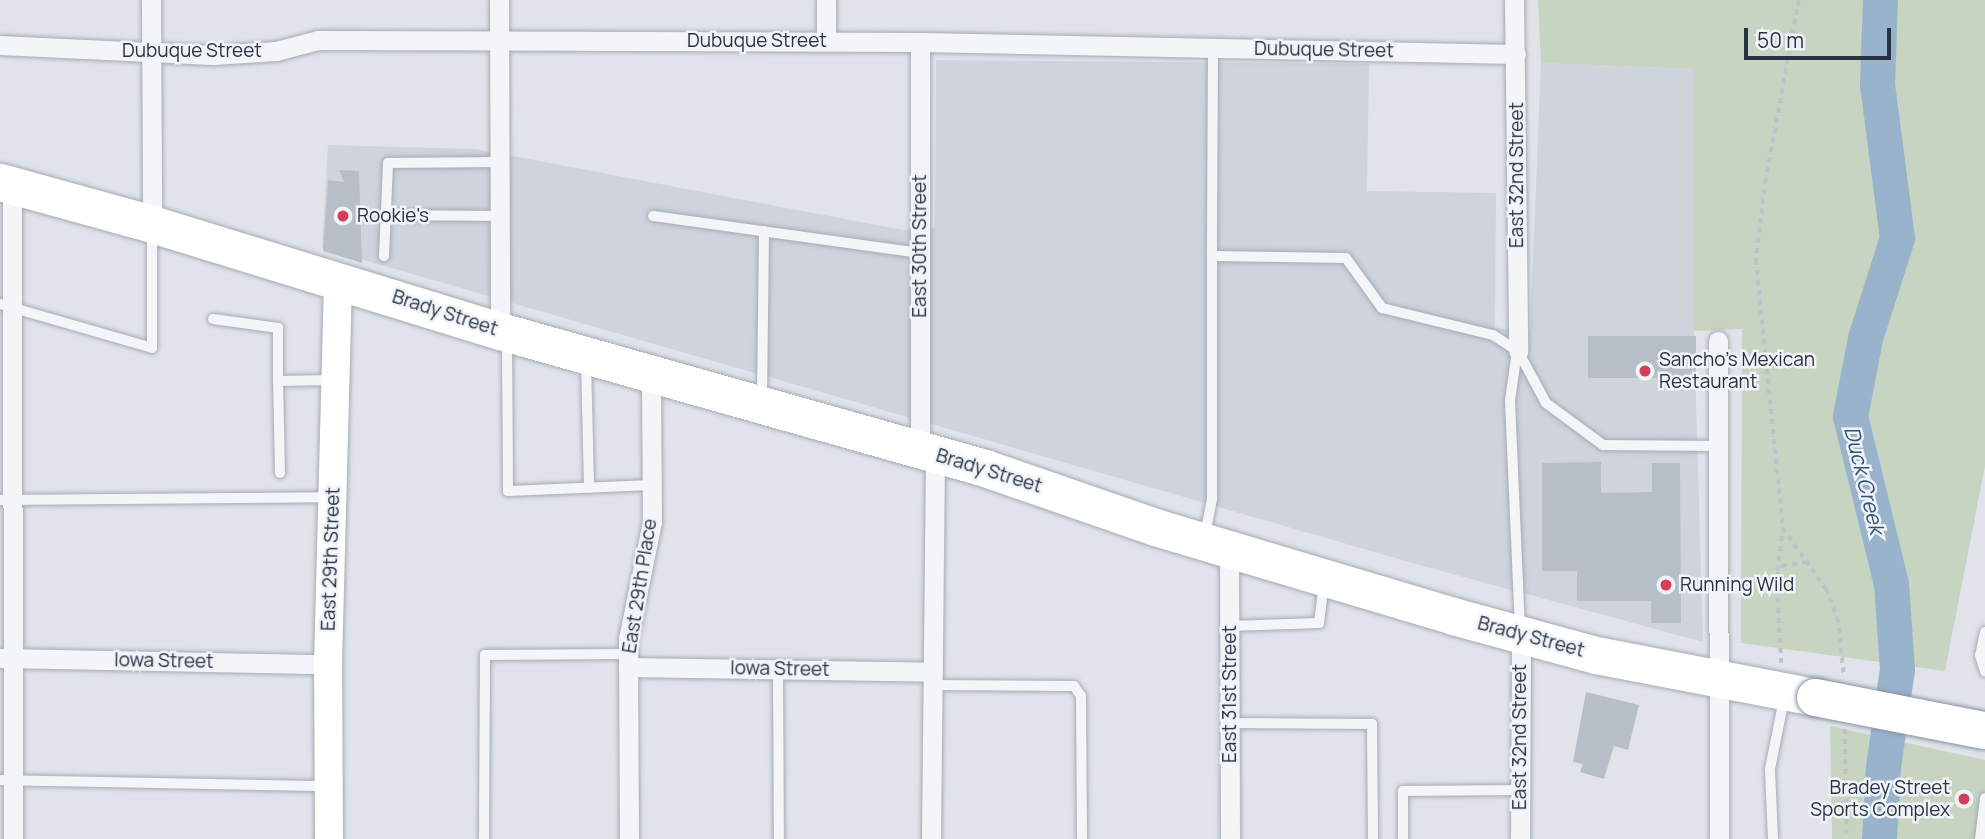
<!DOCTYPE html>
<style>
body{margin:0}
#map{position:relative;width:1985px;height:839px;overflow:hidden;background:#e0e4ea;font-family:Manrope,sans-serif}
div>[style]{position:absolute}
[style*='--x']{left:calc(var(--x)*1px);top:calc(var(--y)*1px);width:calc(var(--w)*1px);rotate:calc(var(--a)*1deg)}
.built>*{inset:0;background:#ced3dc}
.green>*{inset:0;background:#c6d4c1}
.river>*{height:35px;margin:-17.5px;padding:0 17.5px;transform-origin:17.5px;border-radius:17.5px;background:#9ab3cc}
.building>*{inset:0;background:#b7bec7}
.path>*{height:3.5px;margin-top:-1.75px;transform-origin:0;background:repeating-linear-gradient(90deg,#bec2c9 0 5px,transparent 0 10px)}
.roads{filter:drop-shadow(0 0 2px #a5abb4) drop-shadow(0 0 2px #a5abb4)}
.lane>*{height:10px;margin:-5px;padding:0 5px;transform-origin:5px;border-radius:5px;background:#f3f5f8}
.street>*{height:19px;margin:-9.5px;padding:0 9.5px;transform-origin:9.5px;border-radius:9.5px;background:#f3f5f8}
.secondary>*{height:28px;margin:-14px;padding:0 14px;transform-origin:14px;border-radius:14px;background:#fff}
.highway>*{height:37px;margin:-18.5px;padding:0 18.5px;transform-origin:18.5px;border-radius:18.5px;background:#fff}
.bridges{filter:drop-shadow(0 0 2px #8792a1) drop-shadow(0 0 2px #8792a1)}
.highway-bridge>*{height:37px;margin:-18.5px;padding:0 18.5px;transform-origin:18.5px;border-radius:18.5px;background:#fff}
.dots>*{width:19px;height:19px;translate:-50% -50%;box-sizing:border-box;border:4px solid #f0f3f7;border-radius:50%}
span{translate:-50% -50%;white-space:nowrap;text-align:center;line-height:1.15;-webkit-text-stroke:5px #f0f3f7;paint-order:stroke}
.street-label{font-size:19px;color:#283242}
.poi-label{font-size:19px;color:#283242}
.left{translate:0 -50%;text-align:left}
.right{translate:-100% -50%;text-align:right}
.water-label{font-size:21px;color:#305278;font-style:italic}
.scale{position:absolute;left:1744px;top:28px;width:147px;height:32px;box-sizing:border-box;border:4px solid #283242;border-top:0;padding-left:9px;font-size:21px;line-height:24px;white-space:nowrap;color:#283242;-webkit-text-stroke:5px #f0f3f7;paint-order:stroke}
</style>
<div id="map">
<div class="built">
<i style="clip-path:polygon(936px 60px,1369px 64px,1367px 191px,1496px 193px,1495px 328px,1530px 331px,1541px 63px,1694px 69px,1694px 331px,1703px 642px,1416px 564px,322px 248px,328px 145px,476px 149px,903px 230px,935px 228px)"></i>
</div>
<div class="green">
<i style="clip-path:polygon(1538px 0,1985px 0,1985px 466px,1945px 671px,1741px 643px,1742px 329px,1694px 331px,1694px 69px,1541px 63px)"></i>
<i style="clip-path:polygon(1830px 726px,1985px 760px,1985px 839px,1832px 839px)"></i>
</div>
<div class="river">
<i style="--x:1879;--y:839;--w:72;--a:-86.8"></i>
<i style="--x:1883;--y:767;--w:99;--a:-81.9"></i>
<i style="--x:1897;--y:669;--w:85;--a:-94"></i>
<i style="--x:1891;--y:584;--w:173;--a:-103.7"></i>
<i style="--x:1850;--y:416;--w:79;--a:-79.1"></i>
<i style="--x:1865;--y:338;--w:105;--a:-72.3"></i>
<i style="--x:1897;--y:238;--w:154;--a:-97.4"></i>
<i style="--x:1877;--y:85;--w:85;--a:-88"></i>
</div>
<div class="building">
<i style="clip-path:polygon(339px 170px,359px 171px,362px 263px,323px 251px,328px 180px,344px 182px)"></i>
<i style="clip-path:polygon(1588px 336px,1696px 336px,1696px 378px,1588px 378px)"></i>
<i style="clip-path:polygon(1601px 462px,1601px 493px,1652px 492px,1652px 463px,1680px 463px,1681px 623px,1651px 623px,1651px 601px,1577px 601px,1577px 571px,1542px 571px,1542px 463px)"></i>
<i style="clip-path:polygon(1586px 692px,1639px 705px,1628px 750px,1614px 746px,1604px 779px,1580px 772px,1583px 764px,1573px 762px)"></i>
</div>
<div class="path">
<i style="--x:1799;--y:0;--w:182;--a:100.4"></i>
<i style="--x:1766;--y:179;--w:82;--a:97"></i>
<i style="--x:1756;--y:260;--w:269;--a:84.2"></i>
<i style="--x:1783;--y:528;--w:75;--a:54.8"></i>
<i style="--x:1826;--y:589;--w:31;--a:68"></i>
<i style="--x:1838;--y:618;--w:58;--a:84.1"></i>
<i style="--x:1777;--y:571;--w:43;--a:-82.1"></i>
<i style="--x:1781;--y:663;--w:86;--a:-93.3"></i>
<i style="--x:1776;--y:577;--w:13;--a:-61"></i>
<i style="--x:1782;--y:566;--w:25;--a:-9"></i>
<i style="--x:1845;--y:729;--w:110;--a:89"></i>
</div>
<div class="roads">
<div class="lane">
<i style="--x:1213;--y:47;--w:209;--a:90.3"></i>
<i style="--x:1212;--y:256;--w:134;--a:0.9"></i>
<i style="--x:1346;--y:258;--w:62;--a:54.2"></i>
<i style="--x:1382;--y:308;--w:114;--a:13.7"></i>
<i style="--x:1493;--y:335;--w:30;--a:33"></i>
<i style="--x:1518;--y:351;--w:59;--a:61.7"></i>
<i style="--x:1546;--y:403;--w:71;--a:36.4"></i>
<i style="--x:1603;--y:445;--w:114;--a:0.5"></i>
<i style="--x:386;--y:215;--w:113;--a:0.5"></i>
<i style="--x:653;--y:216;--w:270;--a:7.9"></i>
<i style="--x:384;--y:256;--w:93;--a:-87.5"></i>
<i style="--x:388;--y:163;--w:110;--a:-0.5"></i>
<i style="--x:0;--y:304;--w:158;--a:16.1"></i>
<i style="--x:152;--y:348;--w:117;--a:-90"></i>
<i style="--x:213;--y:319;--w:66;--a:7.9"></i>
<i style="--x:278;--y:328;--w:53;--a:90"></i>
<i style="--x:507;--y:341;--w:150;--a:89.6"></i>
<i style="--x:508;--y:491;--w:144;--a:-2.4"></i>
<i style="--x:1517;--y:351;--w:50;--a:98"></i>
<i style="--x:1510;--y:401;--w:225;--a:87.5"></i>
<i style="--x:586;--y:362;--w:126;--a:88.6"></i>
<i style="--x:762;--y:398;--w:167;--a:-89.3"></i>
<i style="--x:280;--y:473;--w:92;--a:-91.2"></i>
<i style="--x:278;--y:381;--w:54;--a:-1.1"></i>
<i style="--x:0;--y:500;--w:328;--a:-0.5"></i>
<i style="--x:1205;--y:535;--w:38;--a:-79"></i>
<i style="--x:1212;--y:498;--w:242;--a:-90"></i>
<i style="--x:1230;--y:626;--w:89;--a:-1.9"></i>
<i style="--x:1319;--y:623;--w:39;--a:-83"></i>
<i style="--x:1985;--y:632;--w:24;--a:102"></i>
<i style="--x:1980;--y:655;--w:17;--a:73"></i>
<i style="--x:778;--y:669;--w:170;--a:89.7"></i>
<i style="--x:933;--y:685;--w:141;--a:0.4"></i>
<i style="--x:1074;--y:686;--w:12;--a:55"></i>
<i style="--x:1081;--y:696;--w:143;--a:89.6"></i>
<i style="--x:1230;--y:723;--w:142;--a:0.4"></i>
<i style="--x:1372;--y:724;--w:115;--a:89.5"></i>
<i style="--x:0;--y:780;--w:325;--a:1.1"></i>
<i style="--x:484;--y:839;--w:184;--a:-89.7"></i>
<i style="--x:485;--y:655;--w:143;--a:-0.4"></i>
<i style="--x:1403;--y:839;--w:48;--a:-90"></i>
<i style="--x:1403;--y:791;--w:117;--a:-0.5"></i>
<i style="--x:1773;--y:839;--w:70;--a:-92.5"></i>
<i style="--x:1770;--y:769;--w:71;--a:-78.7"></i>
<i style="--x:1980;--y:839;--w:41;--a:-83"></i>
</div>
<div class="street">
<i style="--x:151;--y:0;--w:224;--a:89.7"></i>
<i style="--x:499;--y:0;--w:331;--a:89.8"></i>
<i style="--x:1514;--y:0;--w:351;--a:89.3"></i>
<i style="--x:826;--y:41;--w:41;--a:-90"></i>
<i style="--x:920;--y:42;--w:408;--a:90"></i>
<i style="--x:0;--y:45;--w:213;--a:2.7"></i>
<i style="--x:213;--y:55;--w:63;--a:-3.6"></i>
<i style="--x:276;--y:51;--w:43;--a:-14.7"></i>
<i style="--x:318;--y:40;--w:602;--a:0.19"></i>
<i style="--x:920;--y:42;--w:596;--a:1.15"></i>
<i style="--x:12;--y:185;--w:654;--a:89.91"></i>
<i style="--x:1718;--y:341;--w:498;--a:89.9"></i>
<i style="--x:1229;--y:548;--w:291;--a:89.8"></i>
<i style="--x:1;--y:658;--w:327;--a:1.1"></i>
<i style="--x:628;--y:667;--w:305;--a:0.9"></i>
<i style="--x:629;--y:839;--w:200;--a:-90.3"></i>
<i style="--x:628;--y:639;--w:119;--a:-78.4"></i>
<i style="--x:652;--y:522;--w:147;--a:-90.4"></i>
<i style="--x:931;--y:839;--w:385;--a:-89.4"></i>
<i style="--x:1520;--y:839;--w:204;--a:-89.7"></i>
</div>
<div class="secondary">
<i style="--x:329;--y:839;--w:175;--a:-90.3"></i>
<i style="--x:328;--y:664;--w:385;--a:-88.5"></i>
</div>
<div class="highway">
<i style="--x:0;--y:182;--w:158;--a:15.4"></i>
<i style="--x:152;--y:224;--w:364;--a:17.1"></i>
<i style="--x:500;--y:331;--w:504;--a:15.77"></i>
<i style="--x:985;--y:468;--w:180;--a:19.1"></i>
<i style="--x:1155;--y:527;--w:311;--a:16.6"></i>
<i style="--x:1453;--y:616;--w:148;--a:15.3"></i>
<i style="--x:1596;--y:655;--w:223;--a:10.9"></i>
</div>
</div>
<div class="bridges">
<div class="highway-bridge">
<i style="--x:1815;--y:697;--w:171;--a:11.1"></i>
</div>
</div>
<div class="dots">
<i style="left:343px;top:216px;background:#d53f59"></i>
<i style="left:1645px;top:371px;background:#d53f59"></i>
<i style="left:1666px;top:585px;background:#d53f59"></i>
<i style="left:1964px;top:799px;background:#d53f59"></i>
</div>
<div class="street-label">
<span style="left:757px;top:41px">Dubuque Street</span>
<span style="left:1324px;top:50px;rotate:1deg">Dubuque Street</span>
<span style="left:192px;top:51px">Dubuque Street</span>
<span style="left:1517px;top:175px;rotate:-90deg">East 32nd Street</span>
<span style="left:920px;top:246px;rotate:-90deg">East 30th Street</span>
<span style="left:445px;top:313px;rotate:18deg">Brady Street</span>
<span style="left:989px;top:471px;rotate:17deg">Brady Street</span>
<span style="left:331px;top:559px;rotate:-88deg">East 29th Street</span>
<span style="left:640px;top:586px;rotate:-81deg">East 29th Place</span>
<span style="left:1531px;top:637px;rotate:15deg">Brady Street</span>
<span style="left:164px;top:661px;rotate:1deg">Iowa Street</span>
<span style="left:780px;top:669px;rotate:1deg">Iowa Street</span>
<span style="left:1230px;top:694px;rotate:-90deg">East 31st Street</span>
<span style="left:1520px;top:737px;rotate:-90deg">East 32nd Street</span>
</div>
<div class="poi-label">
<span class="left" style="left:357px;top:216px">Rookie's</span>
<span class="left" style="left:1659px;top:371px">Sancho's Mexican<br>Restaurant</span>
<span class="left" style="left:1680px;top:585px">Running Wild</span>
<span class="right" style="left:1950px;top:799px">Bradey Street<br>Sports Complex</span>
</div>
<div class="water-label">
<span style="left:1865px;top:480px;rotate:76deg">Duck Creek</span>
</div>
<div class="scale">50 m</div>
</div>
